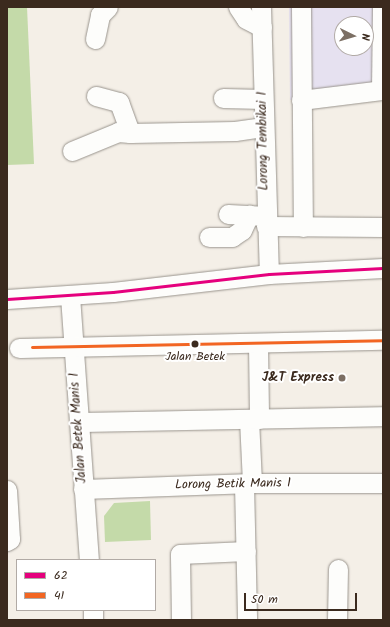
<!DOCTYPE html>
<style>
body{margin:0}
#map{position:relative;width:390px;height:627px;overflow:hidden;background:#f4efe7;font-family:Kalam,sans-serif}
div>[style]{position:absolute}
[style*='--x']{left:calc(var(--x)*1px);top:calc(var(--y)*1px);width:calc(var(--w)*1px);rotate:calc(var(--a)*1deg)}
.built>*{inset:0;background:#e6e1f0}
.green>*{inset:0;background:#c4daa9}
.roads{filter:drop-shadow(0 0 1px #99948d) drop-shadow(0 0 1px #99948d)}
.minor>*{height:19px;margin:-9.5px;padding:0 9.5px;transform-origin:9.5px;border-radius:9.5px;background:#fdfdfb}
.bus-1>*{height:3px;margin:-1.5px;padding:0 1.5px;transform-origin:1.5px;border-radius:1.5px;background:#e5007d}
.bus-2>*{height:3px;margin:-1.5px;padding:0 1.5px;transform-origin:1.5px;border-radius:1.5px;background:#f26522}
.dots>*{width:11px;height:11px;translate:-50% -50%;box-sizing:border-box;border:2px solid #fff;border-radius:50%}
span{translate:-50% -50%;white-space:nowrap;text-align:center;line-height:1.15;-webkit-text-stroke:4px #fff;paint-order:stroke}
.bus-label{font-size:12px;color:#3b2a1e}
.street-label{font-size:13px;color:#3b2a1e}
.poi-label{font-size:13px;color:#3b2a1e;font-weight:700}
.right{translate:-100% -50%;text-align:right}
.frame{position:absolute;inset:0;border:8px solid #3b2a1e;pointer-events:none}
.legend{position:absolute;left:16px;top:559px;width:140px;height:52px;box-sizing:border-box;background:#fff;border:1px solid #b1aaa5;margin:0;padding:5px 7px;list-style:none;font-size:12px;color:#3b2a1e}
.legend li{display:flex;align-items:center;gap:8px;height:20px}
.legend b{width:20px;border:1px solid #b1aaa5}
.north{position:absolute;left:334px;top:16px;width:40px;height:40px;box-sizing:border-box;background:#fff;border:1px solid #b1aaa5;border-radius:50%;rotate:95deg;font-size:11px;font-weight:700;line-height:16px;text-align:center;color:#3b2a1e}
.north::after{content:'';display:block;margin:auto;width:14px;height:18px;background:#7c6f64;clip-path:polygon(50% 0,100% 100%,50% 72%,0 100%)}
.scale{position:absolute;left:244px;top:593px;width:113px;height:18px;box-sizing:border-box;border:2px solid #3b2a1e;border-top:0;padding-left:5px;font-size:12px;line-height:14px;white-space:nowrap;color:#3b2a1e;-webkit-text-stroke:3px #fff;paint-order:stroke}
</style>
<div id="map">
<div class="built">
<i style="clip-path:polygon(evenodd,289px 7px,382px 7px,381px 90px,290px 100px,289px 7px,342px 24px,366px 24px,366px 48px,342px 48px,342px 24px)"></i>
</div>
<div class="green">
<i style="clip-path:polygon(7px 7px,27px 7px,34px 164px,7px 165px)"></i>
<i style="clip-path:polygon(150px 501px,151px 540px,105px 542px,104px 516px,114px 503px)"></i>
</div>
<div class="roads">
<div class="minor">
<i style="--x:238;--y:7;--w:14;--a:56"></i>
<i style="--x:246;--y:19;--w:18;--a:27"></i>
<i style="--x:261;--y:7;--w:267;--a:88.3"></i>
<i style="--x:301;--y:7;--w:220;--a:89.5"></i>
<i style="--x:95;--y:39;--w:25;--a:-78"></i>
<i style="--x:100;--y:15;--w:11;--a:-45"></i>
<i style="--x:381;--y:90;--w:83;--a:-89.3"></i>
<i style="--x:96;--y:96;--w:24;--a:15"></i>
<i style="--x:119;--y:102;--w:33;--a:70"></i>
<i style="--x:130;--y:133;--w:105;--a:-1.1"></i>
<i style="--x:235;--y:131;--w:29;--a:-8"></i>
<i style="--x:223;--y:98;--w:40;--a:1.4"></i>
<i style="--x:301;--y:100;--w:83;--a:-7"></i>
<i style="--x:72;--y:151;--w:50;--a:-22.4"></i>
<i style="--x:118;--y:132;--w:12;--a:5"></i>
<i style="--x:228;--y:214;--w:33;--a:3"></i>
<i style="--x:266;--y:226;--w:117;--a:0.5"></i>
<i style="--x:209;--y:237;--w:23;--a:0"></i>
<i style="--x:232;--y:237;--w:12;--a:-35"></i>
<i style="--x:242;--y:230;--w:17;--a:-65"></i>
<i style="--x:70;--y:296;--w:265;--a:85.9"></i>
<i style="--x:7;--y:299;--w:106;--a:-3.8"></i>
<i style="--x:113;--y:292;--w:157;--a:-6.6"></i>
<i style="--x:269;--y:274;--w:114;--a:-3"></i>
<i style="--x:258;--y:344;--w:75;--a:89.2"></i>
<i style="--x:19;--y:348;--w:364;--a:-1.3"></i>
<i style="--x:249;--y:419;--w:64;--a:87.3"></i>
<i style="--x:79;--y:422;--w:304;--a:-1.1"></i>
<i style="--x:244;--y:484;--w:136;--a:88.7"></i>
<i style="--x:83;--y:489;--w:169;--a:-2"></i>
<i style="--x:252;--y:483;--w:131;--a:0"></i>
<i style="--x:7;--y:490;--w:49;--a:86.5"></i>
<i style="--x:10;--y:539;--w:4;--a:146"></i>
<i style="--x:93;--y:610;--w:10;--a:90"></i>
<i style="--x:181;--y:620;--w:66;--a:-90.9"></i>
<i style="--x:180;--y:554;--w:66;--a:-2.6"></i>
<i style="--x:337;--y:620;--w:51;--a:-88.9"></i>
</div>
</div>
<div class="bus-1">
<i style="--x:7;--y:299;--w:106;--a:-3.8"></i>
<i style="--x:113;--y:292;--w:157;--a:-6.6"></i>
<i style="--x:269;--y:274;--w:114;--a:-3"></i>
</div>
<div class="bus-2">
<i style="--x:32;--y:347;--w:351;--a:-1.1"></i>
</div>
<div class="dots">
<i style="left:195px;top:344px;background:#3b2a1e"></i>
<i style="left:342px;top:378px;background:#7c6f64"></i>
</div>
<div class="bus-label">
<span style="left:195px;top:357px">Jalan Betek</span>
</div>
<div class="street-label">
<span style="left:264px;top:141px;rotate:-91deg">Lorong Tembikai 1</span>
<span style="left:79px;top:428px;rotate:-94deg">Jalan Betek Manis 1</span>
<span style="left:233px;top:485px;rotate:-1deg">Lorong Betik Manis 1</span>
</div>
<div class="poi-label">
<span class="right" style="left:334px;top:378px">J&amp;T Express</span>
</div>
<div class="frame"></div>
<ul class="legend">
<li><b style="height:5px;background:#e5007d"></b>62</li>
<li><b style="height:5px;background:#f26522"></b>41</li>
</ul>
<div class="north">N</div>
<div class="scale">50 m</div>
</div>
